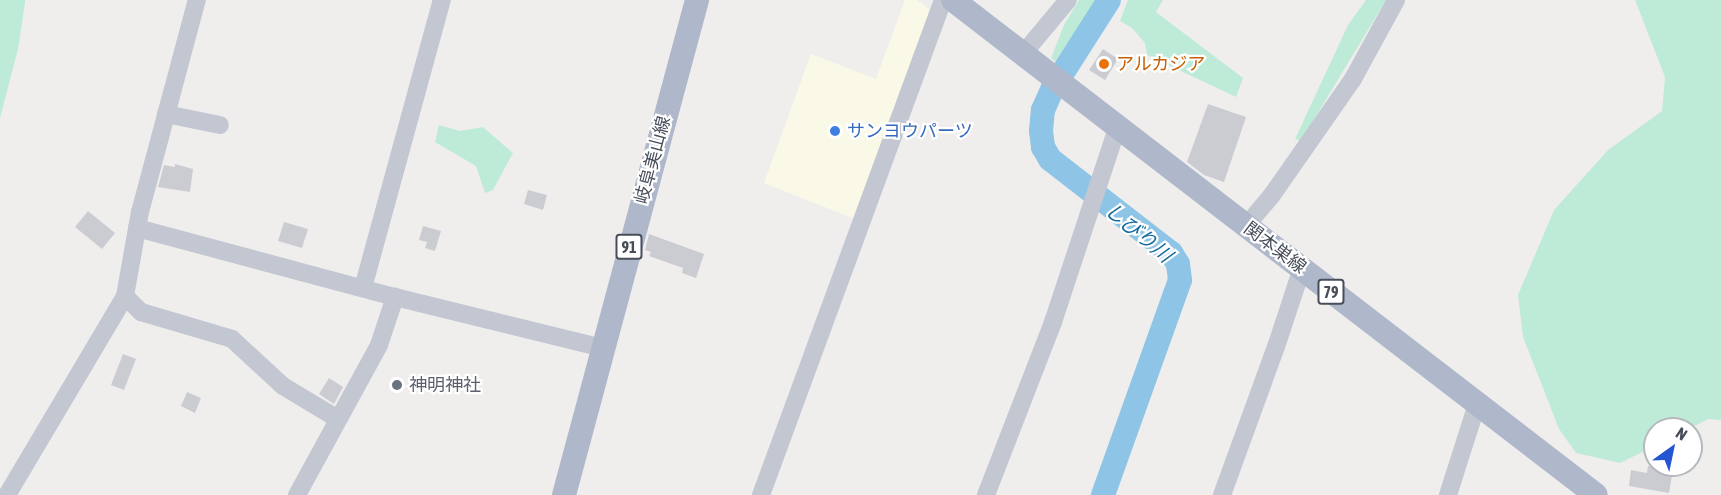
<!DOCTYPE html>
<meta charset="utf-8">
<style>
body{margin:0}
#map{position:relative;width:1721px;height:495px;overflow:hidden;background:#f0eeed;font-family:"Asap Condensed","Noto Sans JP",sans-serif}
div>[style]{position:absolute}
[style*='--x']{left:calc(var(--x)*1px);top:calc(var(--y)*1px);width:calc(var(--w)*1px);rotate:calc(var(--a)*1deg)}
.commercial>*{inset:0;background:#faf8e7}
.green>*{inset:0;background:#beebd7}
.river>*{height:24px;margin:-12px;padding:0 12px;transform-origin:12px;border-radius:12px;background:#8ec5e6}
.building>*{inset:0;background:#cbccd2}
.minor>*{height:18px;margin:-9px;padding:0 9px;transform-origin:9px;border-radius:9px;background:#c2c7d2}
.major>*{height:24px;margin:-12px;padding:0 12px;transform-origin:12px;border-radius:12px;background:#afb8cb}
.dots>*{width:16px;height:16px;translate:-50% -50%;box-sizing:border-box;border:3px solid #fff;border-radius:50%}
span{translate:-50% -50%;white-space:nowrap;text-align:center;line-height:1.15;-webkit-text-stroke:4.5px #fff;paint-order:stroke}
.shield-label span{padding:2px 4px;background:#fff;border:2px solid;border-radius:4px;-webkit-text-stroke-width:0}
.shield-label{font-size:16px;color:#474e5a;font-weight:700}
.food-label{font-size:18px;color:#c56008}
.left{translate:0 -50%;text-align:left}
.shop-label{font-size:18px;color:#366cbe}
.street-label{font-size:18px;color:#474e5a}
.worship-label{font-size:18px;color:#5b616d}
.water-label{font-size:20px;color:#156c9e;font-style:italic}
.north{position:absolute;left:1643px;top:417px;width:60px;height:60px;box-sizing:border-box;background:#fff;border:2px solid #b5b8bd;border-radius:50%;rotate:33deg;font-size:16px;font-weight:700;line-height:24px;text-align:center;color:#474e5a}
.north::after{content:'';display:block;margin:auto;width:21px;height:27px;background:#2555d3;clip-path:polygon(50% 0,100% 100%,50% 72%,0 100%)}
</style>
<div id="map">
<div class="commercial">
<i style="clip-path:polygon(905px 0,917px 0,932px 11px,855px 219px,764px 183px,811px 54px,876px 79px)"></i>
</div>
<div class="green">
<i style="clip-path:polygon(0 0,25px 0,25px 3px,18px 49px,0 118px)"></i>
<i style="clip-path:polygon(1079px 0,1100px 0,1063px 67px,1051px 58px,1064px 25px)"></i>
<i style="clip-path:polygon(1128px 0,1163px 0,1156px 12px,1243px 78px,1236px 97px,1147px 55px,1145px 43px,1132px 28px,1120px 21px)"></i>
<i style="clip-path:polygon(1366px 0,1386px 0,1301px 141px,1295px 139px,1348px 25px)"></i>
<i style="clip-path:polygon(1635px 0,1721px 0,1721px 420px,1708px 419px,1689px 429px,1655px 429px,1655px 446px,1620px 463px,1576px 453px,1559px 429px,1523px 337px,1518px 295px,1554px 210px,1608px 150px,1662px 111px,1665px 77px)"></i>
<i style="clip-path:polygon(439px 125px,460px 131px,483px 127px,513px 153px,493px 190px,485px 193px,476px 166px,435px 142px)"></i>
</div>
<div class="river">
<i style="--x:1103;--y:495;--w:228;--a:-70.3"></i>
<i style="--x:1180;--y:280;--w:16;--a:-97"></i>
<i style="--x:1178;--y:264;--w:13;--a:-122"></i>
<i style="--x:1171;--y:253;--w:153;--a:-142.2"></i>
<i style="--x:1050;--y:159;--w:14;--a:-120"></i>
<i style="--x:1043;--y:147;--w:16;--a:-97"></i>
<i style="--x:1041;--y:131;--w:21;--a:-85"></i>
<i style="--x:1043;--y:110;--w:24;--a:-66"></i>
<i style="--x:1053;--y:88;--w:104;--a:-57.5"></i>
</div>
<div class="building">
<i style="clip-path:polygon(1103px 49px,1118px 59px,1105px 80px,1089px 70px)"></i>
<i style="clip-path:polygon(1208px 104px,1246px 117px,1224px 182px,1204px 175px,1187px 162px)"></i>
<i style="clip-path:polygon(175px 164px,193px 169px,190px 192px,158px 187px,164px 165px,175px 167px)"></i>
<i style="clip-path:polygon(528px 190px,547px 195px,543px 210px,524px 204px)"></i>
<i style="clip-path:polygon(88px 211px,115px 233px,102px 249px,75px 227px)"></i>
<i style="clip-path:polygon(284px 222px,308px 229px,302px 248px,278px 241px)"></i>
<i style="clip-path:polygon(423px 226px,441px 231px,435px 251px,425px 248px,427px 242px,419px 240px)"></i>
<i style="clip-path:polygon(649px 234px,704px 254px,696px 278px,682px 273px,683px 268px,649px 256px,651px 252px,645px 250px)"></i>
<i style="clip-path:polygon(123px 354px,136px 359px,124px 390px,111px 385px)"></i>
<i style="clip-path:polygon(329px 378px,343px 387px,334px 404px,319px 394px)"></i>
<i style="clip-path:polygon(187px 392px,201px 398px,195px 413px,181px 406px)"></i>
<i style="clip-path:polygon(1648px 466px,1673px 470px,1669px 493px,1629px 486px,1631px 470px,1647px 473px)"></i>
</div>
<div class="minor">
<i style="--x:1023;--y:54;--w:70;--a:-50.2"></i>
<i style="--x:166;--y:114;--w:55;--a:11.5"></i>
<i style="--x:1246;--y:226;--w:40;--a:-50"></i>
<i style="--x:1272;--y:195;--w:141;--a:-55.1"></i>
<i style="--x:1353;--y:79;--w:90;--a:-61.4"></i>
<i style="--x:137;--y:228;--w:267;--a:15"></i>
<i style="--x:395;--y:297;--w:214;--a:13.8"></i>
<i style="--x:363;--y:288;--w:299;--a:-74.7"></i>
<i style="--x:125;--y:296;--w:23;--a:45"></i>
<i style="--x:141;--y:312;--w:95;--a:16.5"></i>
<i style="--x:232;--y:339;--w:69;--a:42.7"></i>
<i style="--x:283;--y:386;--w:64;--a:31"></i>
<i style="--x:7;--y:495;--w:231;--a:-59.3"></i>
<i style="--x:125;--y:296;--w:85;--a:-79.9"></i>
<i style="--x:140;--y:212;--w:220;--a:-75"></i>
<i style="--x:297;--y:495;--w:171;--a:-61.3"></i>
<i style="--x:379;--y:345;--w:51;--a:-71.6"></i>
<i style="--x:761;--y:495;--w:527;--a:-69.81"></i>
<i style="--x:986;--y:495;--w:186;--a:-68.8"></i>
<i style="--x:1053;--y:322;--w:206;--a:-71.7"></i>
<i style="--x:1222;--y:495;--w:158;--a:-70"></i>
<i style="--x:1276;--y:347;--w:83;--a:-71.8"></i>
<i style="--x:1448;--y:495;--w:96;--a:-72.3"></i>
</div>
<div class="major">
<i style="--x:953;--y:0;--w:811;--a:37.59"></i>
<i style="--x:564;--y:495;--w:513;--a:-74.96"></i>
</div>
<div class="dots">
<i style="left:1104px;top:64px;background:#e8710a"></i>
<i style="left:835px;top:131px;background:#3f7fe0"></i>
<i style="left:397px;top:385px;background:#6b7280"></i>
</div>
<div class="shield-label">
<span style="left:629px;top:247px">91</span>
<span style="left:1331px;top:292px">79</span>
</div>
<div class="food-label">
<span class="left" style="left:1116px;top:64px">アルカジア</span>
</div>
<div class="shop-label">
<span class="left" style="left:847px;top:131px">サンヨウパーツ</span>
</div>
<div class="street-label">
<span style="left:653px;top:160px;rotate:-75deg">岐阜美山線</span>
<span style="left:1275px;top:248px;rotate:37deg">関本巣線</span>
</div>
<div class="worship-label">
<span class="left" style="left:409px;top:385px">神明神社</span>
</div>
<div class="water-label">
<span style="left:1139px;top:232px;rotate:40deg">しびり川</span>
</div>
<div class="north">N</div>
</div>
